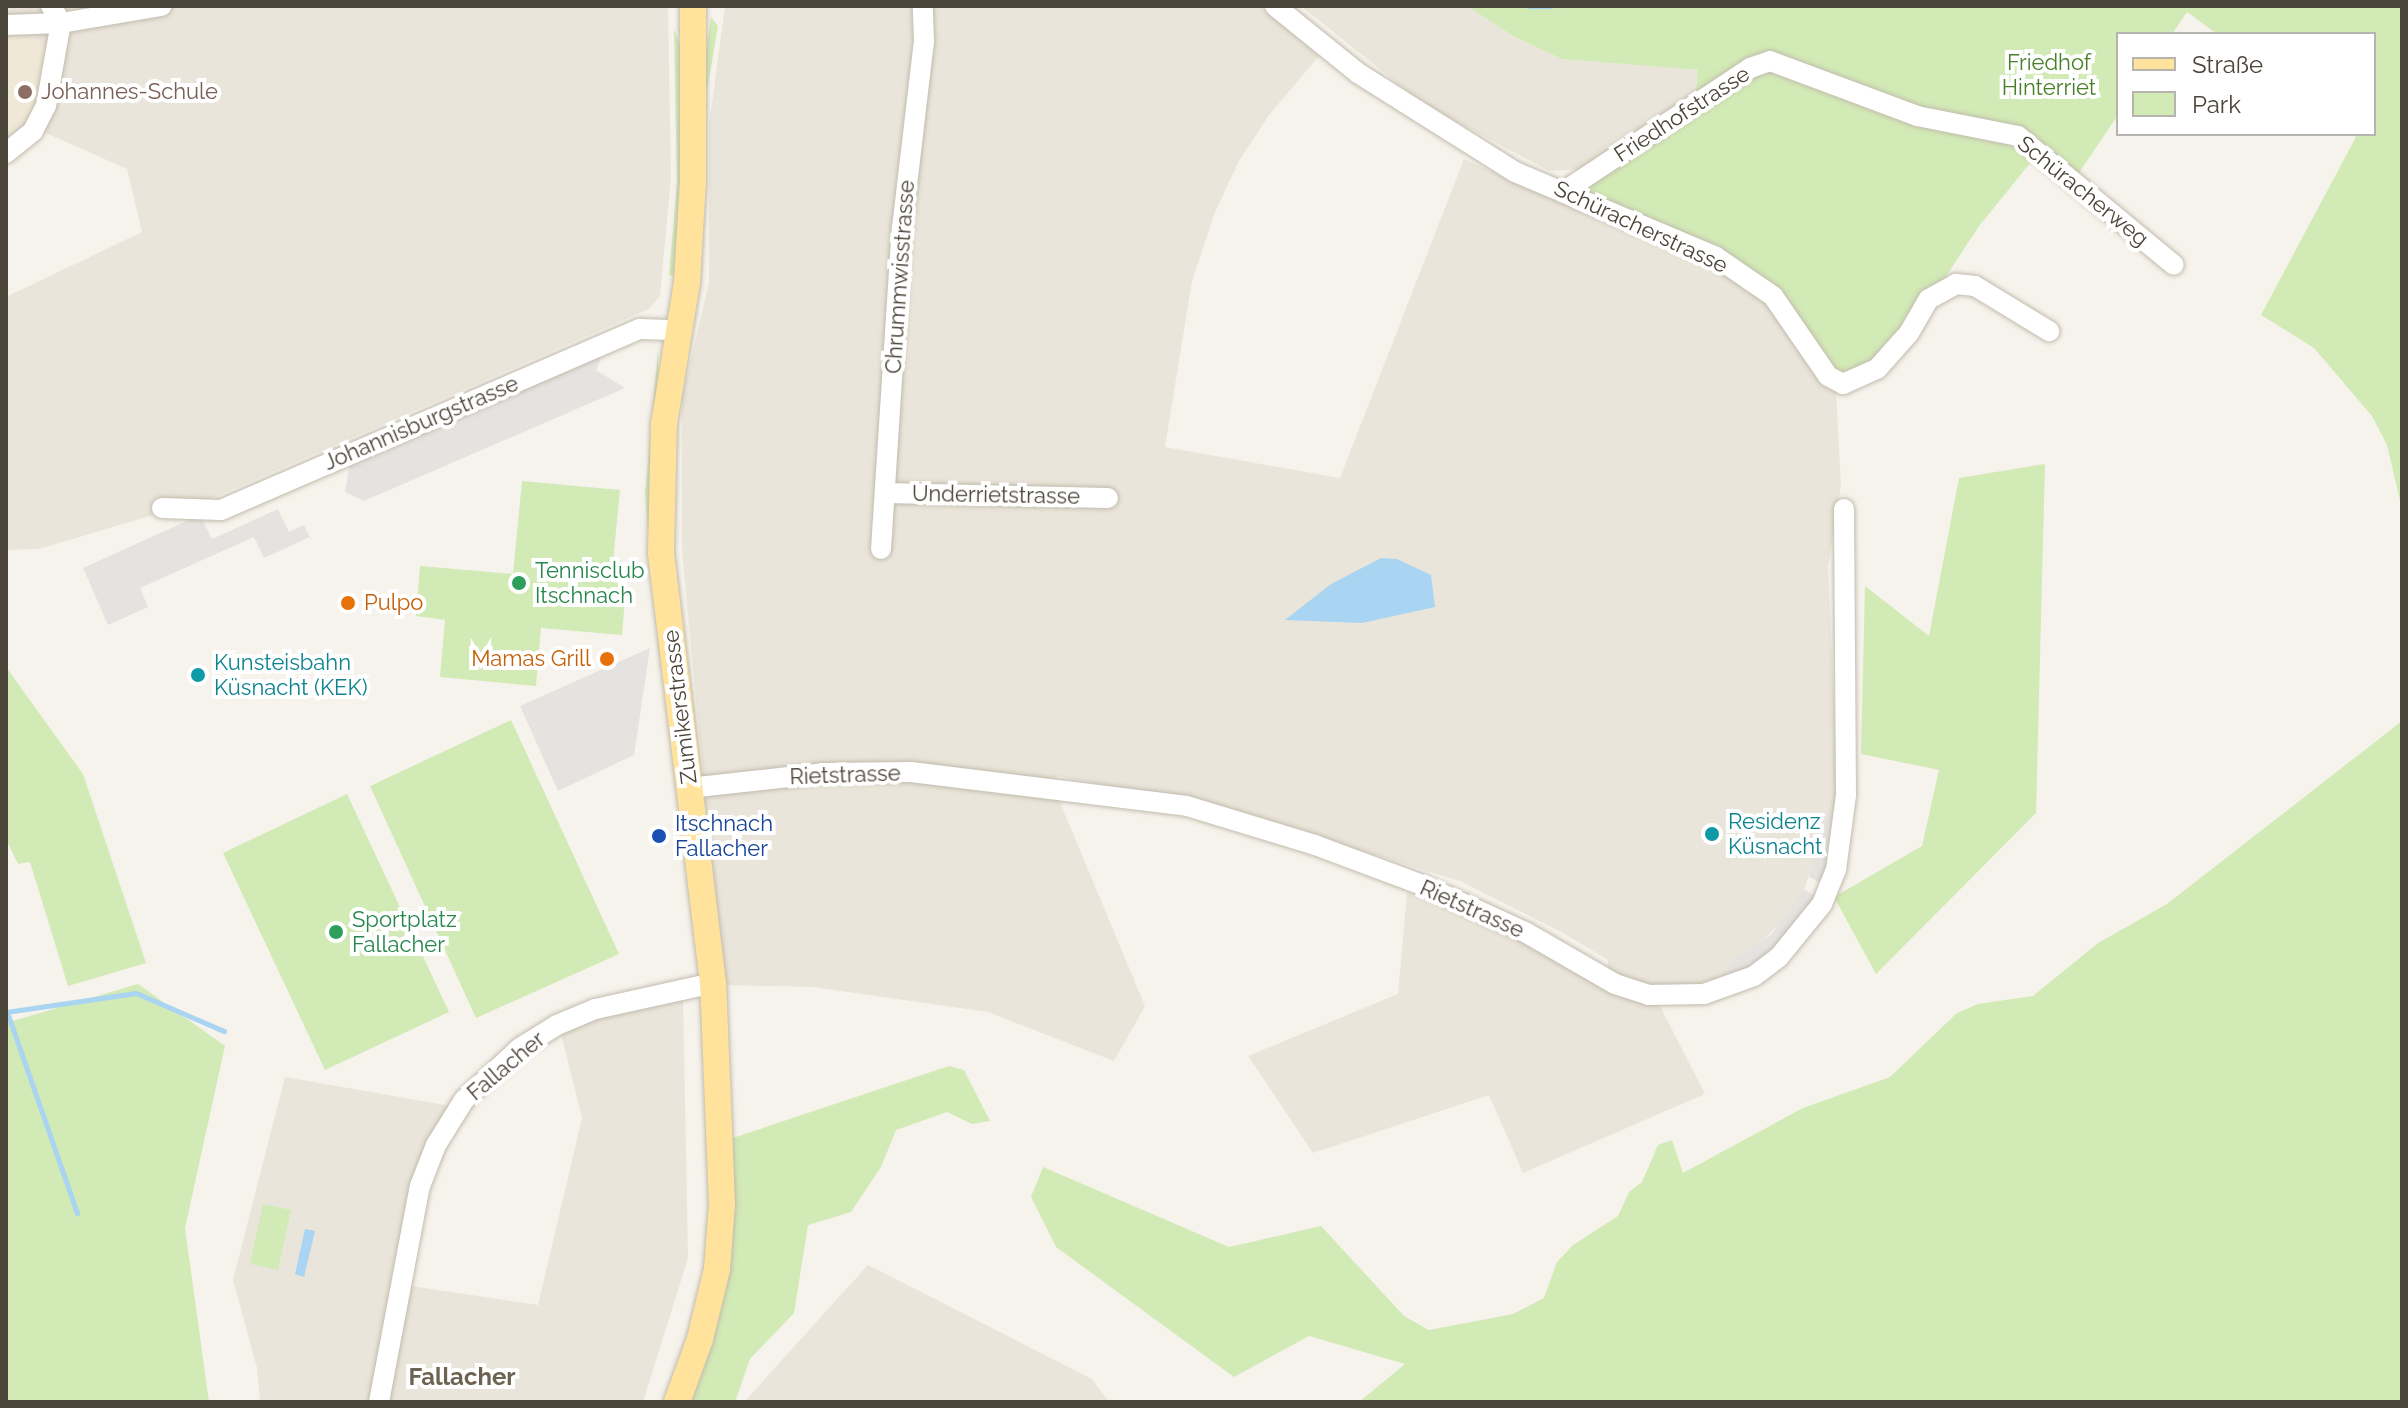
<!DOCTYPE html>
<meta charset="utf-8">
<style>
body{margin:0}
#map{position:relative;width:2408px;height:1408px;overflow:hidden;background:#f6f3ec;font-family:Raleway,sans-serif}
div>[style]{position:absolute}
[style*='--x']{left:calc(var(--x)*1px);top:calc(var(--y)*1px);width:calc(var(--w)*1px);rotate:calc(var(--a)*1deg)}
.residential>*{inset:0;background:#eae5da}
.education>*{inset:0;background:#efe8d6}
.green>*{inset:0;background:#d2eab5}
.parking>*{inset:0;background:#e5e3e0}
.water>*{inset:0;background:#a9d4f2}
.stream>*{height:5px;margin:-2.5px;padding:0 2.5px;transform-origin:2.5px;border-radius:2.5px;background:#a9d4f2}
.roads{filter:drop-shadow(0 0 2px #c2bbae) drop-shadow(0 0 2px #c2bbae)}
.minor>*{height:20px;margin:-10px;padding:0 10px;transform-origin:10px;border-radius:10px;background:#fff}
.major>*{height:26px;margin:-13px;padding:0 13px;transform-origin:13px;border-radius:13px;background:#ffe39c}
.dots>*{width:22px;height:22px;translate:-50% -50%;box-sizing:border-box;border:4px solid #fff;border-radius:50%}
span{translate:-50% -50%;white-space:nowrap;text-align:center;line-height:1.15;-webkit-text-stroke:8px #fff;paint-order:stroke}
.park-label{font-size:22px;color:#4a7f2a}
.education-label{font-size:22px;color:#785e54}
.left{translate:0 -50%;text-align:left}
.street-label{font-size:22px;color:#4b4439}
.leisure-label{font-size:22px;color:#27864d}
.food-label{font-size:22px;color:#c56008}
.right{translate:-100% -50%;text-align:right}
.culture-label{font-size:22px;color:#0d838f}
.transit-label{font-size:22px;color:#164399}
.neighbourhood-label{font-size:24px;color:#6e6250;font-weight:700}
.frame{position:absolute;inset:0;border:8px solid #4b4439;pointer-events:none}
.legend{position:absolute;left:2116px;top:32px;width:260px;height:104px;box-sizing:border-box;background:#fff;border:2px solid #b7b4b0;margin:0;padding:10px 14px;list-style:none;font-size:24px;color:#4b4439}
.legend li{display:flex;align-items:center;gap:16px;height:40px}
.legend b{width:40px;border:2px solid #b7b4b0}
</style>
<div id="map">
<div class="residential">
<i style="clip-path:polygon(6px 6px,668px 6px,671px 178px,660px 296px,649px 309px,217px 496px,39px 549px,6px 550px,6px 297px,142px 232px,127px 169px,28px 125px,6px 141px)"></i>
<i style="clip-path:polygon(725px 6px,1259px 6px,1319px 56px,1269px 115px,1239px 161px,1215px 212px,1192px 281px,1165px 447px,1340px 478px,1464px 159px,1630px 234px,1687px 249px,1766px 298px,1820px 380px,1836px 392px,1841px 485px,1828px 567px,1839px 814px,1821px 838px,1804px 890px,1787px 917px,1754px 949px,1725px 965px,1731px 978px,1711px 985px,1640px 985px,1608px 972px,1608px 960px,1563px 933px,1462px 882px,1244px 814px,1057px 776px,1057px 795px,1145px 1006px,1114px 1061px,988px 1012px,813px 987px,723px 985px,682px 551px,682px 398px,709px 282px,709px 126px)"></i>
<i style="clip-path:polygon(1301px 6px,1467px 6px,1515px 37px,1562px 59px,1698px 70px,1696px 91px,1595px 161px,1580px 169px,1549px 171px,1422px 103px)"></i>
<i style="clip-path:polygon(1407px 893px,1446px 902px,1659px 1004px,1705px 1094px,1523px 1173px,1489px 1095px,1313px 1153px,1248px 1056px,1398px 994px)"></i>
<i style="clip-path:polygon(683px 995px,688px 1258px,643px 1402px,260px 1402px,257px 1368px,233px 1280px,285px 1077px,451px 1106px,412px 1186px,390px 1283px,538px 1305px,582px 1118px,560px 1030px,600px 1012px)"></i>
<i style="clip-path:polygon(868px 1265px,1092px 1379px,1109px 1402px,744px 1402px)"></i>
</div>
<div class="education">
<i style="clip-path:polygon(6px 36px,39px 40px,49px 57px,41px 103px,6px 140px)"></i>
</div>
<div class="green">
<i style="clip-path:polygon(1467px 6px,2402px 6px,2402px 509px,2387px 445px,2372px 416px,2314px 348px,2261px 315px,2356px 137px,2352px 134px,2374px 134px,2374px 34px,2217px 34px,2187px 12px,2172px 34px,2118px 34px,2118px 115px,2074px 180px,2039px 152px,1979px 226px,1909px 333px,1843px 384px,1773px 295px,1566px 190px,1709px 95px,1696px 91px,1698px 70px,1562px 59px,1515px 37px)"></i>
<i style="clip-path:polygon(711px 17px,718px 26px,706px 97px,703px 74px)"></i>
<i style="clip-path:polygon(674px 29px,681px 48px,682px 147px,674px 276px,669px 275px,677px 184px)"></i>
<i style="clip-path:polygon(658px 350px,662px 648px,659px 655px,645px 494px)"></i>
<i style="clip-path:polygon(2045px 464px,2036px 813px,1876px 974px,1834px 897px,1922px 846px,1939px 770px,1861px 754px,1865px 586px,1929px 636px,1959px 478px)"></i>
<i style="clip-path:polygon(522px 481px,620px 490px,611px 582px,626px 584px,622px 635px,541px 628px,536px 686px,440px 677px,445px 620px,416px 616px,420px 566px,513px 574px)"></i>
<i style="clip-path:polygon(6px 667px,83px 774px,146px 963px,68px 986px,30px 862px,18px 864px,6px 839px)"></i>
<i style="clip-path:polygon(511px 720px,619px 954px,476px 1018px,370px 786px)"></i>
<i style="clip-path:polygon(2402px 721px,2402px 1402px,1359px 1402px,1405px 1364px,1309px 1336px,1234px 1377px,1056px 1247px,1031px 1197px,1043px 1167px,1229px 1247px,1321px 1226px,1404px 1316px,1429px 1330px,1513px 1314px,1544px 1298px,1557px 1262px,1573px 1245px,1618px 1216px,1629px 1192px,1642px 1182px,1658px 1145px,1672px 1140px,1683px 1173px,1803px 1108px,1890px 1077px,1957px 1013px,1978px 1004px,2033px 996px,2098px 943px,2167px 904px)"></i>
<i style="clip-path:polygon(347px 794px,449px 1012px,325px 1070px,223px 853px)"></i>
<i style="clip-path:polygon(138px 984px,225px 1046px,185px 1228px,209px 1402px,6px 1402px,6px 1023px)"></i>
<i style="clip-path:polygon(949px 1066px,964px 1070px,990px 1121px,972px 1124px,947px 1112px,896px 1130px,881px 1167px,851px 1212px,808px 1225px,794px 1313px,750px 1359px,735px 1402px,677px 1402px,700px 1339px,724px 1141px)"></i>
<i style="clip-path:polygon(263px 1204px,291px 1210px,278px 1270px,250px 1264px)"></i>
</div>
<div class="parking">
<i style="clip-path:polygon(603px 353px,596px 370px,625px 388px,364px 501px,345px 492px,350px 463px)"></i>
<i style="clip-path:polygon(278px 509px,289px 532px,304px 525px,310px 537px,264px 558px,254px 537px,140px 588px,148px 607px,108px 625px,83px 568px,200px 515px,212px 539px)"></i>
<i style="clip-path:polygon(650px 648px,634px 755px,558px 791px,520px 706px)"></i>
<i style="clip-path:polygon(1824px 813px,1839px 814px,1823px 884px,1809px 877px)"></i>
<i style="clip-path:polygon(1804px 890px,1818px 897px,1763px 961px,1731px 978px,1725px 965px,1771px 935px)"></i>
</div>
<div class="water">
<i style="clip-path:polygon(1381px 558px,1397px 559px,1431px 575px,1435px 607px,1362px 623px,1285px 620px,1331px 584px)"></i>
<i style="clip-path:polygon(305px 1229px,315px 1231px,304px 1277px,295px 1274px)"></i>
</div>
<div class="stream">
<i style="--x:1529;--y:6;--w:21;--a:0"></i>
<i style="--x:6;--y:1012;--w:131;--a:-8.3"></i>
<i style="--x:136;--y:993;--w:96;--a:23.4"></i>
<i style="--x:7;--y:1012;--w:213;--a:70.8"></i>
</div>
<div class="roads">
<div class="minor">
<i style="--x:1275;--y:6;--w:107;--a:38.9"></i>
<i style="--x:1358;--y:73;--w:186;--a:32.2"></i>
<i style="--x:1515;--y:172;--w:218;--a:22.9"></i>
<i style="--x:1716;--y:257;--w:69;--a:34.4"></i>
<i style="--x:1773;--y:296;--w:97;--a:55.5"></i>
<i style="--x:1828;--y:376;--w:17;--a:28"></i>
<i style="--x:1843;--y:384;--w:37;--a:-24"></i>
<i style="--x:1877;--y:369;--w:48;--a:-48.4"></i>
<i style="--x:1909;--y:333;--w:39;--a:-60"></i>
<i style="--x:1929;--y:299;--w:31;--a:-29"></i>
<i style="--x:1956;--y:284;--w:19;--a:6"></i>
<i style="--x:1975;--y:286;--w:87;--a:31.3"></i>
<i style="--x:6;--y:25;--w:55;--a:-2.1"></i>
<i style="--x:61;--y:23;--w:102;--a:-9.6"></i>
<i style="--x:6;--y:153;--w:35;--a:-39"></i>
<i style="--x:33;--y:131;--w:28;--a:-63"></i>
<i style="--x:46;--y:106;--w:84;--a:-79.8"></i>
<i style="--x:61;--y:23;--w:20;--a:-120"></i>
<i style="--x:1566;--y:190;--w:221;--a:-33.5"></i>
<i style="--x:1750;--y:68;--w:21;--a:-19"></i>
<i style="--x:1770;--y:61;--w:157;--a:20.5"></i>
<i style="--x:1917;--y:116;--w:103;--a:11.2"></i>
<i style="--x:2018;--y:136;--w:202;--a:39.6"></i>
<i style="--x:885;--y:493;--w:223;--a:1.3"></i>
<i style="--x:162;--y:508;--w:59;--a:1.9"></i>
<i style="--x:221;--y:510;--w:456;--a:-23.4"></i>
<i style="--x:640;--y:329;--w:38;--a:2"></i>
<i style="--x:881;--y:549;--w:322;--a:-86.3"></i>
<i style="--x:902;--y:228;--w:187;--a:-83.3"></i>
<i style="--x:924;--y:42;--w:36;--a:-92"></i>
<i style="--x:689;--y:788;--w:137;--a:-6.3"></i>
<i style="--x:825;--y:773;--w:86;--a:-0.7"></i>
<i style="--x:911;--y:772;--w:278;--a:7"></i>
<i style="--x:1187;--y:806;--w:134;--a:16.9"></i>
<i style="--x:1315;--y:845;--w:117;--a:20.4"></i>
<i style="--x:1425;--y:886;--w:110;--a:24.7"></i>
<i style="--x:1525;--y:932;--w:104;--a:30"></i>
<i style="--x:1615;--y:984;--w:35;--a:18"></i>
<i style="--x:1648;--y:995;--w:56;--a:-1"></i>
<i style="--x:1704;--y:994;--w:53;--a:-19.8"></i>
<i style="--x:1754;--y:976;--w:31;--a:-37"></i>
<i style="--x:1779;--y:957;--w:68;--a:-50.9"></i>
<i style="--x:1822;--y:904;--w:37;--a:-68"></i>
<i style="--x:1836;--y:870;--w:76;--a:-82.4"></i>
<i style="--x:1846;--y:795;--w:286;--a:-90.4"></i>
<i style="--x:379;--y:1402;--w:220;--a:-79.3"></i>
<i style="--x:420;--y:1186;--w:44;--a:-68.7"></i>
<i style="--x:436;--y:1145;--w:53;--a:-58.1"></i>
<i style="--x:464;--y:1100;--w:76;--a:-42.9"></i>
<i style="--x:520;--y:1048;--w:44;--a:-31.9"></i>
<i style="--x:557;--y:1025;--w:41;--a:-22.8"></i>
<i style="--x:595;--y:1009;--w:121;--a:-12.4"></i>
</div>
<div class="major">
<i style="--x:677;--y:1402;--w:67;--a:-69.9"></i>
<i style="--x:700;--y:1339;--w:72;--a:-76.3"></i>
<i style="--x:717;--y:1269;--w:65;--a:-85.6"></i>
<i style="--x:722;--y:1204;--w:221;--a:-92.3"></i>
<i style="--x:713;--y:983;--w:433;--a:-96.9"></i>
<i style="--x:661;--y:553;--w:129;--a:-88.7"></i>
<i style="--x:664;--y:424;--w:144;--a:-80.8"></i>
<i style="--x:687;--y:282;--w:100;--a:-86.6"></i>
<i style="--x:693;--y:182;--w:176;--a:-90"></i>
</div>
</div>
<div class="dots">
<i style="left:25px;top:92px;background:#8d6e63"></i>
<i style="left:519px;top:583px;background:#2e9e5b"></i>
<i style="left:348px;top:603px;background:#e8710a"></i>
<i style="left:607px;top:659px;background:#e8710a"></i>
<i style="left:198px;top:675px;background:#0f9aa8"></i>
<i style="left:1712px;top:834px;background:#0f9aa8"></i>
<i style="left:659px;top:836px;background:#1a4fb4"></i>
<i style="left:336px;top:932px;background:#2e9e5b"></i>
</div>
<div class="park-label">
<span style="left:2049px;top:75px">Friedhof<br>Hinterriet</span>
</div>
<div class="education-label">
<span class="left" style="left:41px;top:92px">Johannes-Schule</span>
</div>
<div class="street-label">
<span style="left:1682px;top:114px;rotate:-33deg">Friedhofstrasse</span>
<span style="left:2083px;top:191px;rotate:39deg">Schüracherweg</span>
<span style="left:1641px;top:227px;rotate:25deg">Schüracherstrasse</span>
<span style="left:900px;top:277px;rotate:-86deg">Chrummwisstrasse</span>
<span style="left:421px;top:423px;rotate:-23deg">Johannisburgstrasse</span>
<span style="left:996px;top:495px;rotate:1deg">Underrietstrasse</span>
<span style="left:680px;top:707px;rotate:-97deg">Zumikerstrasse</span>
<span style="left:845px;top:775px;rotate:-2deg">Rietstrasse</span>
<span style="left:1472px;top:909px;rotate:24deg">Rietstrasse</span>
<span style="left:506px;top:1066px;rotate:-40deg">Fallacher</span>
</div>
<div class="leisure-label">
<span class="left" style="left:535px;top:583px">Tennisclub<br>Itschnach</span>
<span class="left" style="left:352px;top:932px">Sportplatz<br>Fallacher</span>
</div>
<div class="food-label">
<span class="left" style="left:364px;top:603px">Pulpo</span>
<span class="right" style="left:591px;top:659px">Mamas Grill</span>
</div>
<div class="culture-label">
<span class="left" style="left:214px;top:675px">Kunsteisbahn<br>Küsnacht (KEK)</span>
<span class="left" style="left:1728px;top:834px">Residenz<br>Küsnacht</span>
</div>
<div class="transit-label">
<span class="left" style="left:675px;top:836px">Itschnach<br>Fallacher</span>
</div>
<div class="neighbourhood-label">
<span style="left:462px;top:1377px">Fallacher</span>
</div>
<div class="frame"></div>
<ul class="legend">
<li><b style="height:10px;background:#ffe39c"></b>Straße</li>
<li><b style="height:22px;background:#d2eab5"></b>Park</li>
</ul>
</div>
